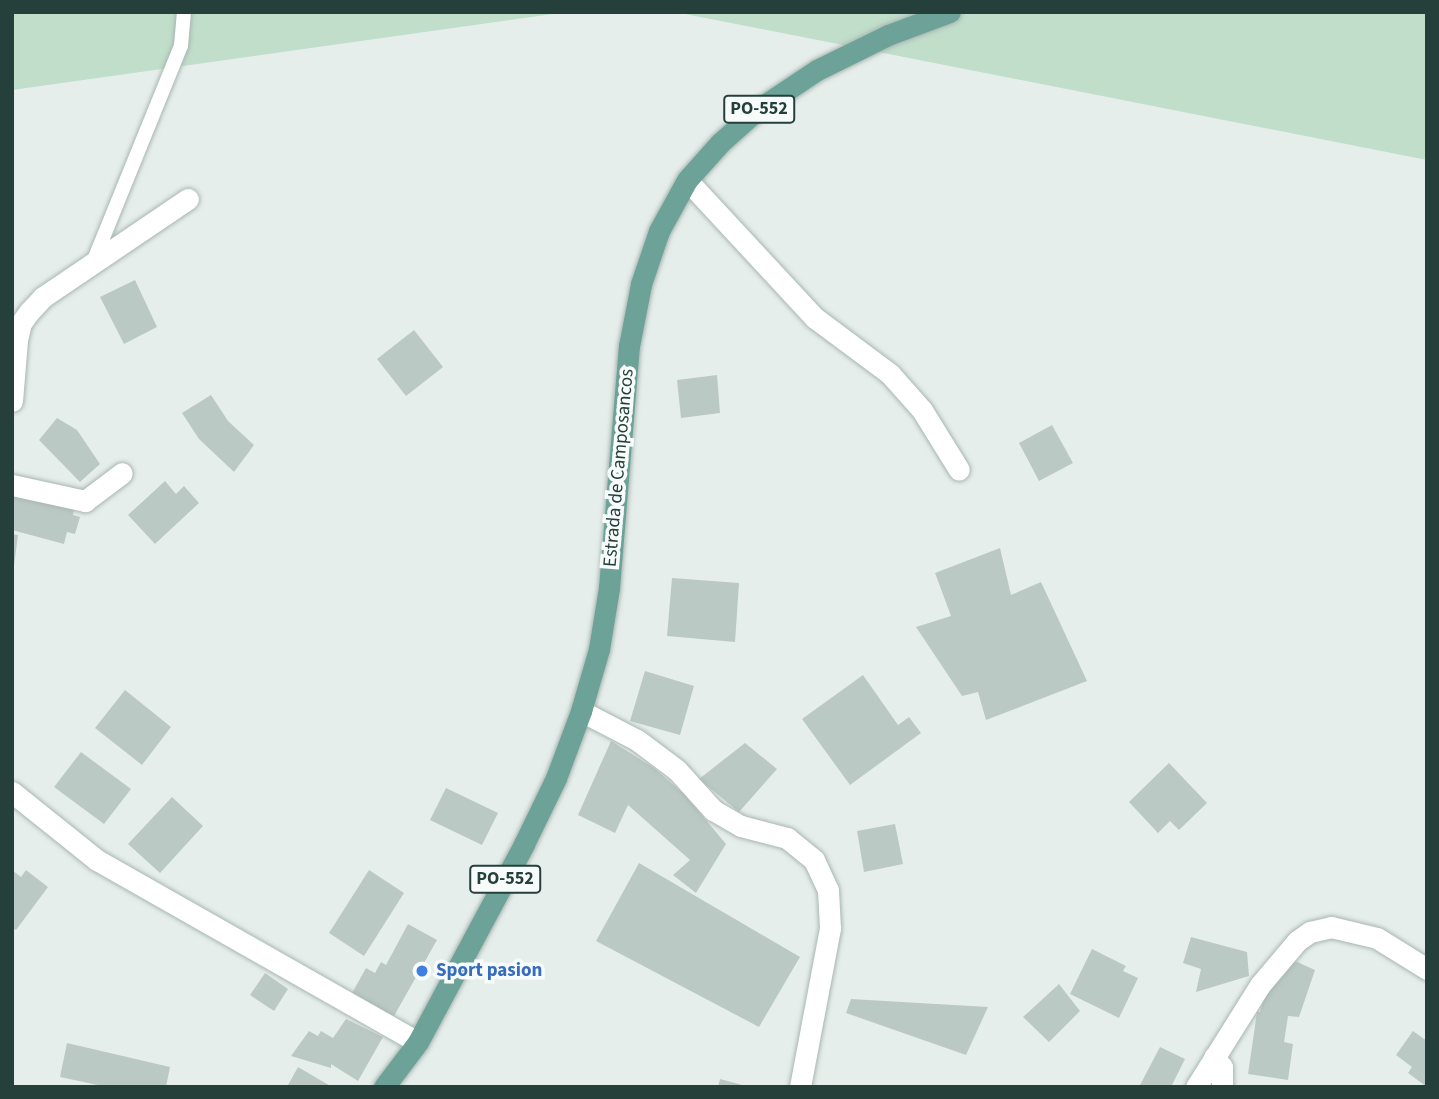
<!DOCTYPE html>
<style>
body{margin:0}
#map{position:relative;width:1439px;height:1099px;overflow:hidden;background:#e6eeeb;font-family:"Source Sans 3",sans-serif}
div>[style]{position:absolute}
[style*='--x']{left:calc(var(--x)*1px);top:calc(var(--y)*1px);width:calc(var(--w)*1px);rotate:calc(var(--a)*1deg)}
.green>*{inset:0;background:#c0deca}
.building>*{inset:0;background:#bbc9c4}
.roads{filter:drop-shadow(0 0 2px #a8b6b2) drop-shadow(0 0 2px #a8b6b2)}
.service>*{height:14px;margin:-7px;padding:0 7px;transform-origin:7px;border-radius:7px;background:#fff}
.minor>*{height:21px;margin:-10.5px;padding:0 10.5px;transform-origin:10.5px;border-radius:10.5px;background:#fff}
.primary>*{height:21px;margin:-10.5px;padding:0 10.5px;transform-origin:10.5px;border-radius:10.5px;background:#6ca297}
.dots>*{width:19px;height:19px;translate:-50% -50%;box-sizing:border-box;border:4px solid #f7fbf9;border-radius:50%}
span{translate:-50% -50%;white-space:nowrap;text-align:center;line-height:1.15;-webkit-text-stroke:7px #f7fbf9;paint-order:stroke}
.shield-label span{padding:2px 5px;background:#f7fbf9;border:2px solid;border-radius:5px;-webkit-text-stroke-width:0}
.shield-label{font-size:18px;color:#25403a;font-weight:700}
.street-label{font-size:19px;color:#25403a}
.shop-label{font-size:19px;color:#366cbe;font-weight:700}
.left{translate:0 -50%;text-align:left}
.frame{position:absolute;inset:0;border:14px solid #25403a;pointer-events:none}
</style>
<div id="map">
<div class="green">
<i style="clip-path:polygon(12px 12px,567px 12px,12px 90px)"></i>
<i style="clip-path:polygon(675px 12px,1427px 12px,1427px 160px)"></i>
</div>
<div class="building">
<i style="clip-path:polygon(135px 280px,157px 327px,124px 344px,100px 297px)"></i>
<i style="clip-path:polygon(414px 330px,443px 367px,406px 396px,377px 359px)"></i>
<i style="clip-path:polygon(717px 375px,720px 413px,681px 418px,677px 380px)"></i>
<i style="clip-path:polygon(211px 395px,228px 421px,254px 445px,234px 472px,199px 439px,182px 413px)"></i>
<i style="clip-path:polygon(57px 418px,77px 430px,100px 464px,80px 482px,39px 440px)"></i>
<i style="clip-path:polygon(1052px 425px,1073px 463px,1039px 481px,1019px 443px)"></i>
<i style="clip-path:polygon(165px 481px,176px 494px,184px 486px,199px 503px,155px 544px,128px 515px)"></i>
<i style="clip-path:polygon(12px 492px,74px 509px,73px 515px,80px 517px,75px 534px,67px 532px,64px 544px,12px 530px)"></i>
<i style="clip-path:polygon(12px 534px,18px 535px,14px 566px,12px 566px)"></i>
<i style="clip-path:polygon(1000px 548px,1011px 595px,1041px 582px,1087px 681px,986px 720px,978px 692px,962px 696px,916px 627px,951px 616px,935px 573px)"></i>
<i style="clip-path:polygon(672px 578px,739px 583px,735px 642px,667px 636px)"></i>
<i style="clip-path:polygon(645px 671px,694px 686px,680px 735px,630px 721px)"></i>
<i style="clip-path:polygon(863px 675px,898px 725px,909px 717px,921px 733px,850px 785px,802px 719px)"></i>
<i style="clip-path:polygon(125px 690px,171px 727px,142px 765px,95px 728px)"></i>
<i style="clip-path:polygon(611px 741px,654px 768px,684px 794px,726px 844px,696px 893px,673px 875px,690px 860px,628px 805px,615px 833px,578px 815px)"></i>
<i style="clip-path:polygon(745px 743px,777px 769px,739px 812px,699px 779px)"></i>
<i style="clip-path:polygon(81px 752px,131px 789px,104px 824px,54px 787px)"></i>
<i style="clip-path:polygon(1169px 763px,1207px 803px,1179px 830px,1170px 821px,1158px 833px,1129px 802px)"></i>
<i style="clip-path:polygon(446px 788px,498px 813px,482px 845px,430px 820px)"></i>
<i style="clip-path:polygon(172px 797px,203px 826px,160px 873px,128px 844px)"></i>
<i style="clip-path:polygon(895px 824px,903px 864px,864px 872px,857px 831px)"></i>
<i style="clip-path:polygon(639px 863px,800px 957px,759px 1027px,596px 941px)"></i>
<i style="clip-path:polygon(12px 870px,21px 877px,26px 870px,48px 887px,16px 930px,12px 928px)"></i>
<i style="clip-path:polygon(369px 870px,404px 893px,364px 956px,329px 933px)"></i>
<i style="clip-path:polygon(408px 924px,437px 940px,394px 1016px,352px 993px,366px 968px,375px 973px,381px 962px,386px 965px)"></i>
<i style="clip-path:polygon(1191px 937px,1247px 952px,1249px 976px,1196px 992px,1201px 969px,1183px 963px)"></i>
<i style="clip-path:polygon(1092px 949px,1126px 966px,1123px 971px,1138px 978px,1119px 1018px,1070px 994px)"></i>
<i style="clip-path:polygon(1295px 961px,1315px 970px,1299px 1017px,1288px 1016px,1284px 1042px,1293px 1044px,1288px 1080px,1248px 1074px,1257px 1012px,1260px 1012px,1265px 993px)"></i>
<i style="clip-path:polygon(265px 973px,288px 989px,274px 1011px,250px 995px)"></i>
<i style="clip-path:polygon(1059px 984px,1080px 1011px,1049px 1042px,1023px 1017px)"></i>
<i style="clip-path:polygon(851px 999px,988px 1007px,966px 1055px,846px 1013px)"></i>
<i style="clip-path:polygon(346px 1019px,383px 1037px,358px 1081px,331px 1064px,331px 1068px,291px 1056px,309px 1031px,318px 1036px,321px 1031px,333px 1038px)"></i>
<i style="clip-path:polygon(1413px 1031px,1427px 1041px,1427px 1087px,1408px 1073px,1412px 1067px,1396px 1055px)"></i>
<i style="clip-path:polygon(67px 1043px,170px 1067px,166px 1087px,107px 1087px,60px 1077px)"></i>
<i style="clip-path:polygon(1160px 1047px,1185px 1059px,1171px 1087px,1139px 1087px)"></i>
<i style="clip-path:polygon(298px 1067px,332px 1087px,287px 1087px)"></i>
<i style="clip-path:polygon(720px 1079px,746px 1086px,746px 1087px,718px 1087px)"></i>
</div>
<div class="roads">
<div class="service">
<i style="--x:94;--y:260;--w:231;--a:-67.9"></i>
<i style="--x:181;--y:46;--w:34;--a:-85"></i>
</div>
<div class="minor">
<i style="--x:687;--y:180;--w:188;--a:47.2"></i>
<i style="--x:815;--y:318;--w:94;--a:36.7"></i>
<i style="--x:890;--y:374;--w:48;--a:48.4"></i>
<i style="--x:922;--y:410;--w:70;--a:58.3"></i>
<i style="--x:12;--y:401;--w:61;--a:-85.3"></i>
<i style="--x:17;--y:340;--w:17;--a:-77"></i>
<i style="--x:21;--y:323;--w:14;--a:-54"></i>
<i style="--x:29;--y:312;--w:21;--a:-47"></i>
<i style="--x:43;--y:297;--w:175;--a:-34.1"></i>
<i style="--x:12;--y:485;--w:75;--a:12.4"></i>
<i style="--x:85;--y:501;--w:46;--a:-37.1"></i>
<i style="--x:581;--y:711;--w:63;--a:27.4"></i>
<i style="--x:637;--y:740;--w:50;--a:36.9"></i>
<i style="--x:677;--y:770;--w:54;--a:48"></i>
<i style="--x:713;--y:810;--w:32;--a:30"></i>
<i style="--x:741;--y:826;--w:48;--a:14.6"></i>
<i style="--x:787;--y:838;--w:35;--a:39"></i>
<i style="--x:814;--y:860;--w:33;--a:65"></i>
<i style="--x:828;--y:890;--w:38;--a:87"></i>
<i style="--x:830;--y:928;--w:162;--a:100.7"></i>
<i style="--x:12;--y:792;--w:109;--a:38.7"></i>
<i style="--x:97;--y:860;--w:369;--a:29.6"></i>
<i style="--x:1214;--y:1057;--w:13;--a:51"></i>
<i style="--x:1222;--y:1067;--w:20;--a:90"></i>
<i style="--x:1196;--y:1087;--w:120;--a:-57.9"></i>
<i style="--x:1260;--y:985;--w:57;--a:-49.9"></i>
<i style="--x:1297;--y:941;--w:16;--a:-35"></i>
<i style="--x:1310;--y:932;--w:22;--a:-13"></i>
<i style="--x:1331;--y:927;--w:47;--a:13.4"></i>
<i style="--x:1377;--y:938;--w:59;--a:31.8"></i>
</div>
<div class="primary">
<i style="--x:384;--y:1087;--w:56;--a:-52.9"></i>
<i style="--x:418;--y:1042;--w:225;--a:-61.8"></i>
<i style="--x:524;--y:844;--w:73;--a:-64.1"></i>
<i style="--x:556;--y:778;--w:72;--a:-69.5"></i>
<i style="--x:581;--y:711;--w:65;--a:-73.8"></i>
<i style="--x:599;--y:649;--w:62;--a:-80.7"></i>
<i style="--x:609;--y:588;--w:243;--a:-85.3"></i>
<i style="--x:629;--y:346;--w:63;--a:-79"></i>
<i style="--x:641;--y:284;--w:56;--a:-71.2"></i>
<i style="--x:659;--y:231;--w:58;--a:-61.2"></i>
<i style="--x:687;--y:180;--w:50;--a:-48.3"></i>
<i style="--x:720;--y:143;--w:50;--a:-41.7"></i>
<i style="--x:757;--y:110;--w:72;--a:-33.7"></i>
<i style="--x:817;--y:70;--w:79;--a:-26.2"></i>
<i style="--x:888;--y:35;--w:66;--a:-20.4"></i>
</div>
</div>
<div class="dots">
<i style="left:422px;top:971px;background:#3f7fe0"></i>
</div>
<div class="shield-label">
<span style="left:759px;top:109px">PO-552</span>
<span style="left:505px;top:879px">PO-552</span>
</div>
<div class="street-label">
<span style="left:619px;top:468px;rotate:-85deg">Estrada de Camposancos</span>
</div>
<div class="shop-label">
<span class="left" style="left:436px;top:971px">Sport pasion</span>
</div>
<div class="frame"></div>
</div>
